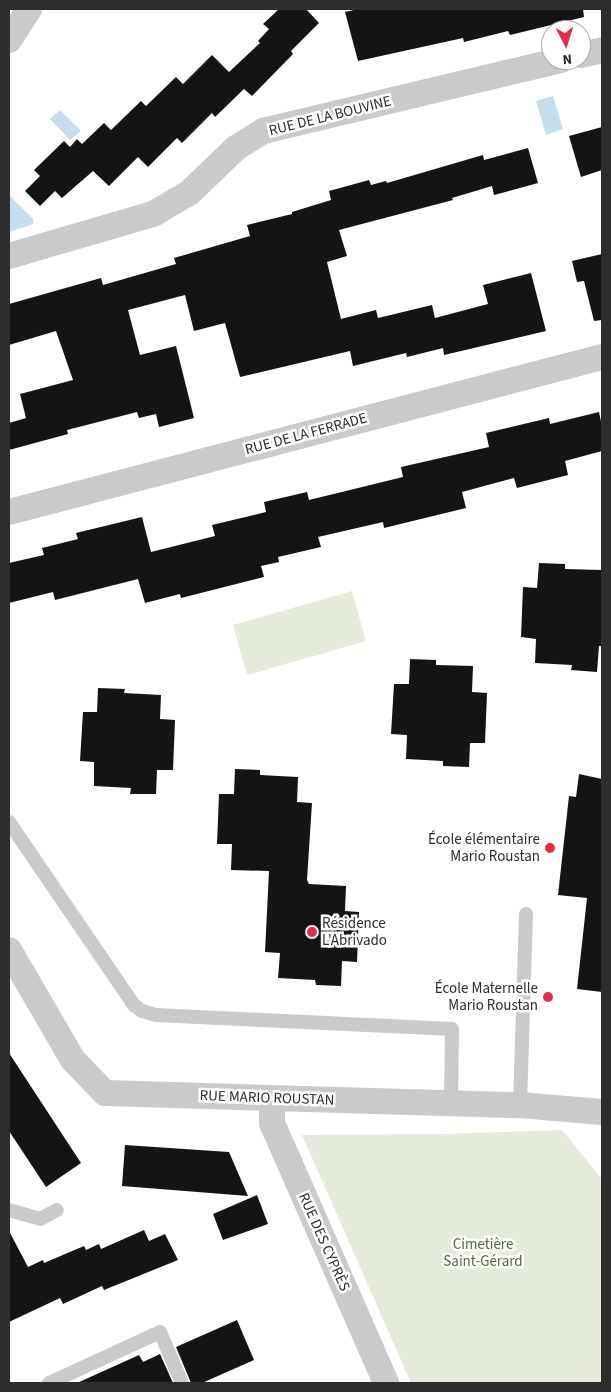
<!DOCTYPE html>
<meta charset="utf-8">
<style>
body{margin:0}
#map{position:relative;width:611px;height:1392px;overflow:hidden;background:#fff;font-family:"Source Sans 3",sans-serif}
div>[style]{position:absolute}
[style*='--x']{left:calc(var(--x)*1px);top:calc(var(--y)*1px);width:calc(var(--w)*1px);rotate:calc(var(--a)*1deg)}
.green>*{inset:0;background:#e4ebda}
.water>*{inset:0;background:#c5deeb}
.building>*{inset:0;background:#141414}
.service>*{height:14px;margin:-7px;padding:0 7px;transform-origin:7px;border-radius:7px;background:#cacaca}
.minor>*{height:26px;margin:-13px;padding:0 13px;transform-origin:13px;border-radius:13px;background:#cacaca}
.dots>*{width:14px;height:14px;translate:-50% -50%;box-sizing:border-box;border:2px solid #fff;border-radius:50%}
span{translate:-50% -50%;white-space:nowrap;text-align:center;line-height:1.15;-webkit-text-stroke:5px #fff;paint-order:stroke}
.street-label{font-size:15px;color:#2d2d2d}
.poi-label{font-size:15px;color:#2d2d2d}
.right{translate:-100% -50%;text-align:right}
.left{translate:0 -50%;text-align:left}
.park-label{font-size:15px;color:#52683a}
.frame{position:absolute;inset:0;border:10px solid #2d2d2d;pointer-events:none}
.north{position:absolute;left:541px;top:20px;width:50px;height:50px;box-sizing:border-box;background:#fff;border:1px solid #ababab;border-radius:50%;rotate:175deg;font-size:14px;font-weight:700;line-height:20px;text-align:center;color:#2d2d2d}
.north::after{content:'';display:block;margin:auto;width:18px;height:22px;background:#e72c43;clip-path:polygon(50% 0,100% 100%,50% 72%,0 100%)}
</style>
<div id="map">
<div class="green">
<i style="clip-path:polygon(352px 591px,366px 641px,247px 675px,233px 625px)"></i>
<i style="clip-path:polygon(562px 1130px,602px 1179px,602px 1383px,411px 1383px,302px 1135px,442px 1134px)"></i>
</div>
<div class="water">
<i style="clip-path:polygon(553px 96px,563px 129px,546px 135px,536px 101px)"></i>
<i style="clip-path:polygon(60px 110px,81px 131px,70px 140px,50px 119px)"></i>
<i style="clip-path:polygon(9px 195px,33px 219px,33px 224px,9px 232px)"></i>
</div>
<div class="building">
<i style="clip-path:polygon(279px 9px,306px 9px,319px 23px,291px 51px,293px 54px,252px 96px,244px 89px,215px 117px,212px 113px,182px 143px,177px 138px,148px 167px,138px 157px,109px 186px,93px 171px,62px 198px,55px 191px,40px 206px,25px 191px,40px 176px,34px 170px,64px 141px,70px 147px,77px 139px,82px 144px,104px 123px,111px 130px,141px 101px,146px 106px,176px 77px,183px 84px,212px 55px,229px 72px,260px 43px,258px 41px,269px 29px,263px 24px)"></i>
<i style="clip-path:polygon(358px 9px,583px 9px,584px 17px,510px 35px,508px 31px,464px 42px,463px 38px,358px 61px,345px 12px)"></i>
<i style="clip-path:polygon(602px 127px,602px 170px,581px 177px,569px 136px)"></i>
<i style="clip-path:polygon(528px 148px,538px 183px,494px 195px,492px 186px,452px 198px,453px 200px,339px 230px,347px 256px,327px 262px,341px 319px,376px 310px,378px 318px,432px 305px,435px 318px,488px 304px,483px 285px,531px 273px,546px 331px,444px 355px,443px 348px,407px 357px,406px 353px,353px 366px,350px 351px,240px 377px,225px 323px,194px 331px,185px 295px,128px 310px,140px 355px,176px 346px,194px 418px,159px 427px,156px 414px,139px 418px,137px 412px,67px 430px,68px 434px,9px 450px,9px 423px,26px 418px,20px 394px,73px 380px,56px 331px,9px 345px,9px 304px,101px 278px,103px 285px,176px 264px,174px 258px,250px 236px,247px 225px,292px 214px,292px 212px,331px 200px,329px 191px,369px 180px,371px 185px,386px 181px,387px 183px,483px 155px,484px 160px)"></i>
<i style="clip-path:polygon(602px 254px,602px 320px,594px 321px,584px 281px,577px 282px,572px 261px)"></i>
<i style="clip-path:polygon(599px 412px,602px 426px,602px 451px,565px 461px,568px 475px,517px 488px,514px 478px,462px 492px,466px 508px,384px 528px,383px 522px,318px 537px,321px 547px,278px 557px,279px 562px,261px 566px,264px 577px,181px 598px,180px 594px,145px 603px,138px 579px,55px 600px,53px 592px,9px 603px,9px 563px,44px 555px,42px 548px,78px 539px,76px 533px,142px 517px,151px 552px,215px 536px,212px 525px,266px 512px,264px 502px,307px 492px,309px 500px,403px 477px,401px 467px,489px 447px,486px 433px,549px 418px,550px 424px)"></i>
<i style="clip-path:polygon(539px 563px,565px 564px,565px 569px,602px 570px,602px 646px,599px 646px,597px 672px,571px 670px,572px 665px,535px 663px,536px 639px,521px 637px,523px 587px,537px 588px)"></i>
<i style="clip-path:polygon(410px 659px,436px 660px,436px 665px,473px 666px,472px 692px,487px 693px,485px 743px,470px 743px,469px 767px,443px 766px,443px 761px,406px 759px,407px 735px,391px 734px,394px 684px,409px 684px)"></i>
<i style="clip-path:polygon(98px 688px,125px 689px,124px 693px,161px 695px,160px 719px,175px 720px,173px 770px,157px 770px,156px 794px,130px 794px,131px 788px,94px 786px,94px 762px,80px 761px,83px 712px,97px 712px)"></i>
<i style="clip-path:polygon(235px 769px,260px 770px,260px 775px,298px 777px,297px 802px,312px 803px,307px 880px,309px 884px,346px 886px,345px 911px,359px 912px,357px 962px,342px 961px,341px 986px,316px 985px,315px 980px,278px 978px,280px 953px,265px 952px,269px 871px,231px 870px,232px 844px,217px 844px,219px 794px,234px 794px)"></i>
<i style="clip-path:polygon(579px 774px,602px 779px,602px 992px,577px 989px,587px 898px,558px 895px,569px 796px,576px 797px)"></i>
<i style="clip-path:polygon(9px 1053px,81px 1163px,46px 1187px,9px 1131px)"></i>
<i style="clip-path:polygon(125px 1145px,229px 1152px,248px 1196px,122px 1186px)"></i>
<i style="clip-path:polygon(257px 1195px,268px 1224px,223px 1240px,213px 1214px)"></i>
<i style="clip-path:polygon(144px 1230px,149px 1241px,165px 1234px,178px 1260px,104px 1290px,102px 1286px,63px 1304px,60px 1298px,9px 1322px,9px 1231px,28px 1267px,43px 1260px,44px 1263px,84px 1246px,86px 1250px,99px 1244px,101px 1249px)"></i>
<i style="clip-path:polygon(237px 1320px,254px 1360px,202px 1383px,191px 1383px,176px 1347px)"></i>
<i style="clip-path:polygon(160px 1354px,173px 1383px,77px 1383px,139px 1355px,143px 1362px)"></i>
</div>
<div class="service">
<i style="--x:9;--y:822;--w:222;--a:55.7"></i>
<i style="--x:134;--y:1005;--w:10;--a:37"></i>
<i style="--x:142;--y:1011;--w:15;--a:16"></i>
<i style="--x:156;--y:1015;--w:296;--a:2.7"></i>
<i style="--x:452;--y:1029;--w:75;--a:90.8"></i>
<i style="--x:520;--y:1105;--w:191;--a:-88.2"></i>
<i style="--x:9;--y:1210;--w:32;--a:16"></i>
<i style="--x:40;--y:1219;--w:19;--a:-28"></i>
<i style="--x:49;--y:1383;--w:122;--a:-24.7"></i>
<i style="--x:160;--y:1332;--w:56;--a:66.7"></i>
</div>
<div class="minor">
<i style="--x:9;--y:40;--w:37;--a:-57"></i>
<i style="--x:581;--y:55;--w:22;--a:-13"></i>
<i style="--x:9;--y:256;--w:150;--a:-16.3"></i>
<i style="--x:153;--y:214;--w:42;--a:-30.3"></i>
<i style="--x:189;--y:193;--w:65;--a:-43.8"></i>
<i style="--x:236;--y:148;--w:32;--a:-32"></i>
<i style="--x:263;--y:131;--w:306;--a:-13.4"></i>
<i style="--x:9;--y:512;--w:613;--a:-14.65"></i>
<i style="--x:9;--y:950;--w:127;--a:59.8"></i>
<i style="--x:73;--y:1060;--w:46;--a:45.9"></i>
<i style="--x:105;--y:1093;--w:415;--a:1.7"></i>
<i style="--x:520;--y:1105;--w:82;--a:4.9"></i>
<i style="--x:272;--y:1099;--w:24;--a:90"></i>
<i style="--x:272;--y:1123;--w:284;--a:66.3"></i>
</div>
<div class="dots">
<i style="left:550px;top:848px;background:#e72c43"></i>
<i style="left:312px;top:932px;background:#e72c43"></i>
<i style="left:548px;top:997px;background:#e72c43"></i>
</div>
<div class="street-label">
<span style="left:330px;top:116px;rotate:-14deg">RUE DE LA BOUVINE</span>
<span style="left:306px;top:434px;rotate:-15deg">RUE DE LA FERRADE</span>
<span style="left:267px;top:1098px;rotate:2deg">RUE MARIO ROUSTAN</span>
<span style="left:324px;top:1242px;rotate:66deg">RUE DES CYPRÈS</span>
</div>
<div class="poi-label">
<span class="right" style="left:540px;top:848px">École élémentaire<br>Mario Roustan</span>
<span class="left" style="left:322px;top:932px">Résidence<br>L'Abrivado</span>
<span class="right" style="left:538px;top:997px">École Maternelle<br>Mario Roustan</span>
</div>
<div class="park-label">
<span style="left:483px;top:1253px">Cimetière<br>Saint-Gérard</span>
</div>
<div class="frame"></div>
<div class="north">N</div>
</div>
